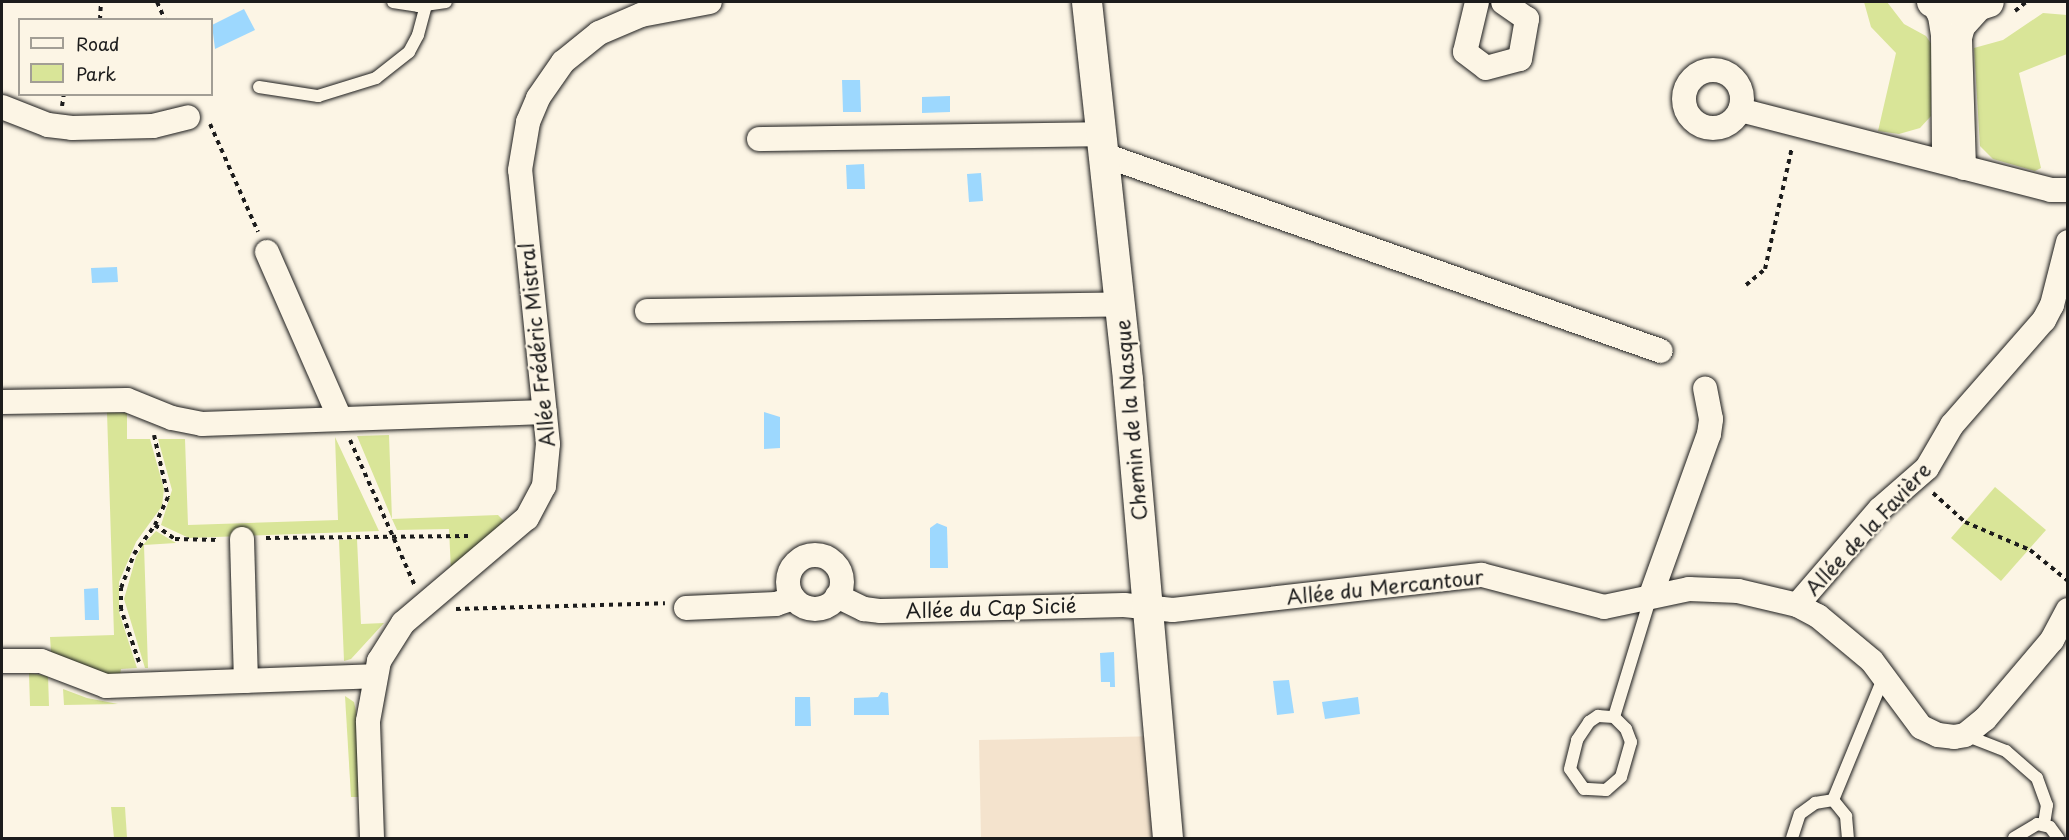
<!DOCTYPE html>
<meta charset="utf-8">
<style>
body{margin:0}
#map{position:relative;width:2069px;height:840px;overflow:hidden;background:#fcf5e5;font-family:"Playpen Sans",sans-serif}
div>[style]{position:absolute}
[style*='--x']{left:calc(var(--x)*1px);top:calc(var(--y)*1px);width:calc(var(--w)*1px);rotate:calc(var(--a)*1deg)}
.built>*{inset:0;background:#f4e3cd}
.green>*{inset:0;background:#d9e598}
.water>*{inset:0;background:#9dd8fe}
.path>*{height:4px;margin-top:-2px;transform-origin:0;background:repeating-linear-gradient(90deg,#1c1c1c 0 4.5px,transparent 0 9px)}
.roads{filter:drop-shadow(0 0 2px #1c1c1c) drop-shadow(0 0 2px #1c1c1c)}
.service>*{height:12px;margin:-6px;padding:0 6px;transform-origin:6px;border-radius:6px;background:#fcf5e5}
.minor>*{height:24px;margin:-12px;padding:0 12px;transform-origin:12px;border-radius:12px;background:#fcf5e5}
.minor>.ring{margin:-12px;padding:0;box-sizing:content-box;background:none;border:24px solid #fcf5e5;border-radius:50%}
.tertiary>*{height:30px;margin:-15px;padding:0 15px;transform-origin:15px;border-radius:15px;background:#fcf5e5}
span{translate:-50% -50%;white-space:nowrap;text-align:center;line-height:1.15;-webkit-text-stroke:4.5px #fcf5e5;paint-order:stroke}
.street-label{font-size:20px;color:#1c1c1c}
.frame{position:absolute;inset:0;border:3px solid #1c1c1c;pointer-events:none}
.legend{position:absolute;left:18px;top:18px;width:195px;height:78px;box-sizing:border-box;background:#fcf5e5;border:2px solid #a29e95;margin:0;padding:8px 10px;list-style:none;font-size:18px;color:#1c1c1c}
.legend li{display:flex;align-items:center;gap:12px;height:30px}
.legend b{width:30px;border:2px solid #a29e95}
</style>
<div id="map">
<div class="built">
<i style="clip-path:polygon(1160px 736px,1168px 838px,981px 838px,979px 740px)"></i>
</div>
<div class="green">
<i style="clip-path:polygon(1864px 2px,1887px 2px,1904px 24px,1926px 36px,1932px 45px,1931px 116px,1920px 128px,1899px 134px,1878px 131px,1896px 53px,1871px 27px)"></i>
<i style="clip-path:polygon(2043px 13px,2067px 15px,2067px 54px,2019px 73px,2041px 168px,2035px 171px,1993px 159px,1980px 146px,1974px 48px,2003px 40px)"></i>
<i style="clip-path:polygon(107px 412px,127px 413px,127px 439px,150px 439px,164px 489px,162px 506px,136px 542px,119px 582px,119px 612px,137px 668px,121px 669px,120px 675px,101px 675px,51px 652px,50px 637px,114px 635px)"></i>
<i style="clip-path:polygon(389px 435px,392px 519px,498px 515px,507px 524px,451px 571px,449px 529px,397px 530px,392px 519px,357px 436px)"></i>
<i style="clip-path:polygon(335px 437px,379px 531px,189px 538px,161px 525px,172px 490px,158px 439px,185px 439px,188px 525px,338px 520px)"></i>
<i style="clip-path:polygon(1995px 487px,2046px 530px,2001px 581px,1951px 538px)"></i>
<i style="clip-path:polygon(156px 531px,176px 543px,144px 545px,148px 668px,145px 668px,124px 599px,136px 557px,143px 545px)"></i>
<i style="clip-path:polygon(357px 539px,361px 624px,384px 623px,351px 659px,344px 661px,339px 540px)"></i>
<i style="clip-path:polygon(29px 673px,48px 676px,49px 706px,30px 706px)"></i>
<i style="clip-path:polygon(63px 689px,87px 698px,118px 704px,64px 705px)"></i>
<i style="clip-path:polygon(345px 696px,354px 702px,356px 711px,359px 797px,351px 797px)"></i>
<i style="clip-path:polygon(111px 807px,125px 807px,127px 838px,114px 838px)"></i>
</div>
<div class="water">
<i style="clip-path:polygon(244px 9px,255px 30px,215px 49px,212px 25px)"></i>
<i style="clip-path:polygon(842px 80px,860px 80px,861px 112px,843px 112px)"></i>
<i style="clip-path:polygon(950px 96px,950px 112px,922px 113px,922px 97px)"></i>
<i style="clip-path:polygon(864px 164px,865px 189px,847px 189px,846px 165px)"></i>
<i style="clip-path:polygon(981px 173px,983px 201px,969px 202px,967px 174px)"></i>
<i style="clip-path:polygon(117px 267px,118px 282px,92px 283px,91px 268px)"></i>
<i style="clip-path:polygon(764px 412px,780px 417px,780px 448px,764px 449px)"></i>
<i style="clip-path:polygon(937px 523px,947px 527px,948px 568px,930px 568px,930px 528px)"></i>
<i style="clip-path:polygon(98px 588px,99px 620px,85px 620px,84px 589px)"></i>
<i style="clip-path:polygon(1114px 652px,1115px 687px,1110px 687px,1110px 682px,1101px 682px,1100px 653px)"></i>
<i style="clip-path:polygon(1289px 680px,1294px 713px,1277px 715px,1273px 681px)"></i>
<i style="clip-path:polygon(881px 692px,888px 693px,889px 715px,854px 715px,854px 698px,878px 697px)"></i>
<i style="clip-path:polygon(795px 697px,810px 697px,811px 726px,795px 726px)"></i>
<i style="clip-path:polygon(1358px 697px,1360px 714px,1325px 719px,1322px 702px)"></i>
</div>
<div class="path">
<i style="--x:157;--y:2;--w:20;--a:66"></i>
<i style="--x:2015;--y:11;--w:14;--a:-39"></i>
<i style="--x:100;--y:20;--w:18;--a:-87"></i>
<i style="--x:62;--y:106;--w:12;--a:-81"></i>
<i style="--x:210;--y:124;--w:118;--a:66"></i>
<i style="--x:1746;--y:285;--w:25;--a:-40"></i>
<i style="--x:1765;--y:269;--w:125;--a:-77.5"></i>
<i style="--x:154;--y:435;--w:64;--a:77.3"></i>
<i style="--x:168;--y:497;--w:31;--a:115"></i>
<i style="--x:155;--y:525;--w:24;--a:35"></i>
<i style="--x:175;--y:539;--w:44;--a:1.3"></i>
<i style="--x:350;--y:440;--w:158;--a:66"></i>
<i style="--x:1933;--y:493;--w:43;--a:42.2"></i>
<i style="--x:1965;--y:522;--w:71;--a:23.3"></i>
<i style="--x:2030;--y:550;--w:49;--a:39.2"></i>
<i style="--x:266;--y:538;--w:202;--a:-0.6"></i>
<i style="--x:456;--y:609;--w:209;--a:-1.6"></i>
<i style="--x:139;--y:662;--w:56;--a:-108.8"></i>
<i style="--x:121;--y:609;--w:21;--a:-90"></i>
<i style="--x:121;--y:588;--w:36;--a:-69"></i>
<i style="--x:134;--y:554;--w:36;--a:-54"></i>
</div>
<div class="roads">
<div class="service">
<i style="--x:393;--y:2;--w:25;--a:9"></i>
<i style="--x:418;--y:6;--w:28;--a:-8"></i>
<i style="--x:259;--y:87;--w:60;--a:8.7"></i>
<i style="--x:318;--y:96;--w:61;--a:-17.2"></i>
<i style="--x:376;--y:78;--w:42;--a:-38.2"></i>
<i style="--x:409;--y:52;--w:19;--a:-62"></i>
<i style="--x:418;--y:35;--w:30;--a:-75"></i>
<i style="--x:1614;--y:717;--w:17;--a:45"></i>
<i style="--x:1626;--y:729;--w:14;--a:69"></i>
<i style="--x:1631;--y:742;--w:36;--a:106"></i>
<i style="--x:1621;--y:777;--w:20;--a:139"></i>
<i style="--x:1606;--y:790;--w:22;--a:-177"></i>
<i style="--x:1584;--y:789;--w:24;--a:-125"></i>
<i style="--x:1570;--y:769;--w:30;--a:-76"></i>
<i style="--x:1577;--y:740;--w:22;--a:-56"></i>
<i style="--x:1589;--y:722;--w:11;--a:-34"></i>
<i style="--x:1598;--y:716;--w:16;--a:4"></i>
<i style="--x:1614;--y:717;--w:127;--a:-73"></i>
<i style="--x:1965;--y:735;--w:44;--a:21.3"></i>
<i style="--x:2006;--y:751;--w:41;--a:41.1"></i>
<i style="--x:2037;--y:778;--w:29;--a:70"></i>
<i style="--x:2047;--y:805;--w:19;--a:99"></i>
<i style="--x:1833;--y:800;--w:134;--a:-67.6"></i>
<i style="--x:1833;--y:800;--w:21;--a:51"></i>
<i style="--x:1846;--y:816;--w:22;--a:85"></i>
<i style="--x:1792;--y:838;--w:25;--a:-72"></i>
<i style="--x:1800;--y:814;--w:19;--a:-36"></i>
<i style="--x:1815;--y:803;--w:18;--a:-9"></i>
<i style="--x:2014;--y:838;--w:27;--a:-31"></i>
<i style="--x:2037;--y:824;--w:13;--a:13"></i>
<i style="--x:2050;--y:827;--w:14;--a:54"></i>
</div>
<div class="minor">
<i style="--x:1477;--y:2;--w:51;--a:103.5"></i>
<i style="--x:1465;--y:52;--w:26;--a:37"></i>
<i style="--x:1486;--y:68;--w:35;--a:-15"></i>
<i style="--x:1520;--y:59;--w:41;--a:-80.1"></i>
<i style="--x:1527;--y:19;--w:29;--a:-145"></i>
<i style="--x:1932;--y:2;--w:16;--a:60"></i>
<i style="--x:1940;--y:16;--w:20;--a:81"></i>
<i style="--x:1943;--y:36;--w:126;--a:89.5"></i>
<i class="ring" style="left:1684px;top:70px;width:34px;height:34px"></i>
<i style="--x:2;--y:107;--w:49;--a:21.4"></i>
<i style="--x:48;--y:125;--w:24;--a:7"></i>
<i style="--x:72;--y:128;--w:81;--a:-1.4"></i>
<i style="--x:153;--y:126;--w:36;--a:-14"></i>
<i style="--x:1740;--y:110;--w:321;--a:14.4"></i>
<i style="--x:2051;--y:190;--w:17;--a:0"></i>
<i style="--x:759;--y:139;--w:343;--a:-0.8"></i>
<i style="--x:1104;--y:155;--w:590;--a:19.39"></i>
<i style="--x:1964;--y:168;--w:130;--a:-91.8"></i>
<i style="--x:1960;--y:38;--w:11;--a:-75"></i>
<i style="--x:1963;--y:27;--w:30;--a:-48"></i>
<i style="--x:267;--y:252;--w:181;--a:66.3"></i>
<i style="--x:647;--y:311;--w:473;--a:-0.8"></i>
<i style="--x:2;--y:402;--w:125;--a:-0.9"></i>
<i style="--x:127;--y:400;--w:48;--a:21.8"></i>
<i style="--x:172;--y:418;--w:31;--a:11"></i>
<i style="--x:202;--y:424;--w:343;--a:-2"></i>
<i style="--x:242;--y:539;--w:142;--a:88.4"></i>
<i class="ring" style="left:788px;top:555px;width:30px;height:30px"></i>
<i style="--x:1651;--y:595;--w:171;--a:-70.2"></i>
<i style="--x:1709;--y:434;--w:15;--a:-82"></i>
<i style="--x:1711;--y:419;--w:31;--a:-101"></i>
<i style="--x:837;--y:596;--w:30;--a:26"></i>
<i style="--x:864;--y:609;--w:17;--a:7"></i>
<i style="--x:881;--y:611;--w:243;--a:-1.4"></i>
<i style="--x:1124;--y:605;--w:49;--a:5.8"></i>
<i style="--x:1173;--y:610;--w:311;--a:-6.5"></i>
<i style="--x:1482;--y:575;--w:126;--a:14.7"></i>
<i style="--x:1604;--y:607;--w:87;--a:-12"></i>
<i style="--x:1689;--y:589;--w:49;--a:2.3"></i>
<i style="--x:1738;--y:591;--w:61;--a:13.3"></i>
<i style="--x:1797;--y:605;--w:24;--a:28"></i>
<i style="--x:1818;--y:616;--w:70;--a:39.8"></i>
<i style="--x:1872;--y:661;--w:82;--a:53.4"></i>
<i style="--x:1921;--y:727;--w:19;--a:25"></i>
<i style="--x:1938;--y:735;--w:16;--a:7"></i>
<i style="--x:1954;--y:737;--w:11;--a:-10"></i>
<i style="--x:1965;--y:735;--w:26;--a:-39"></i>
<i style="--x:1985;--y:719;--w:104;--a:-49.7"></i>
<i style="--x:2052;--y:640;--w:34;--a:-62"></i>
<i style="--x:1797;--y:605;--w:127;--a:-49.2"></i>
<i style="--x:1880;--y:509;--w:62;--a:-41.1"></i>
<i style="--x:1927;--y:468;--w:50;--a:-59.8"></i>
<i style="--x:1952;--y:425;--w:140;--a:-48.8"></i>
<i style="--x:2044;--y:320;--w:17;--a:-62"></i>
<i style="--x:2052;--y:305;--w:65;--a:-75.7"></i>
<i style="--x:686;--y:608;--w:90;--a:-2.5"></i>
<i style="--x:776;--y:604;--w:18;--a:-19"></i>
<i style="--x:2;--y:661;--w:39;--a:0"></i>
<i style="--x:41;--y:661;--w:70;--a:21"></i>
<i style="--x:106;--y:686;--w:267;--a:-2.1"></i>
<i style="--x:372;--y:838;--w:117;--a:-92"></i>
<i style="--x:368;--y:721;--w:61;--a:-79.6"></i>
<i style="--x:379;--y:661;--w:45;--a:-57.7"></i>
<i style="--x:403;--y:623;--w:162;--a:-40.3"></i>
<i style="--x:527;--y:518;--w:36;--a:-62"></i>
<i style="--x:544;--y:486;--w:42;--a:-84.6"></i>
<i style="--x:548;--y:444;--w:275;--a:-95.8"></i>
<i style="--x:520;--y:170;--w:49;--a:-80.5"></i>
<i style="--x:528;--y:122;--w:26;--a:-67"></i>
<i style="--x:538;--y:98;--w:44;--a:-55.2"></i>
<i style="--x:563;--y:62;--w:46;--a:-38.9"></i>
<i style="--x:599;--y:33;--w:46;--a:-23.2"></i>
<i style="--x:641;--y:15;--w:70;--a:-10.7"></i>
</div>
<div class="tertiary">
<i style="--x:1087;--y:2;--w:381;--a:83.8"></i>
<i style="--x:1128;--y:381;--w:459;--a:85"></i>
<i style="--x:1932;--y:2;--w:31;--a:17"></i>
<i style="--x:1962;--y:11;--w:28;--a:-18"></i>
</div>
</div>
<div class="street-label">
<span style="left:537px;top:345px;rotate:-96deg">Allée Frédéric Mistral</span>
<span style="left:1131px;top:420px;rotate:-95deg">Chemin de la Nasque</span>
<span style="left:1868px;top:529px;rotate:-47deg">Allée de la Favière</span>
<span style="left:1385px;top:587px;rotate:-6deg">Allée du Mercantour</span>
<span style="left:991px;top:608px;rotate:-2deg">Allée du Cap Sicié</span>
</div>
<div class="frame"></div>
<ul class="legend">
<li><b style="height:8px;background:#fcf5e5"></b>Road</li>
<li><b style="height:16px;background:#d9e598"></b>Park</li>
</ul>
</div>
